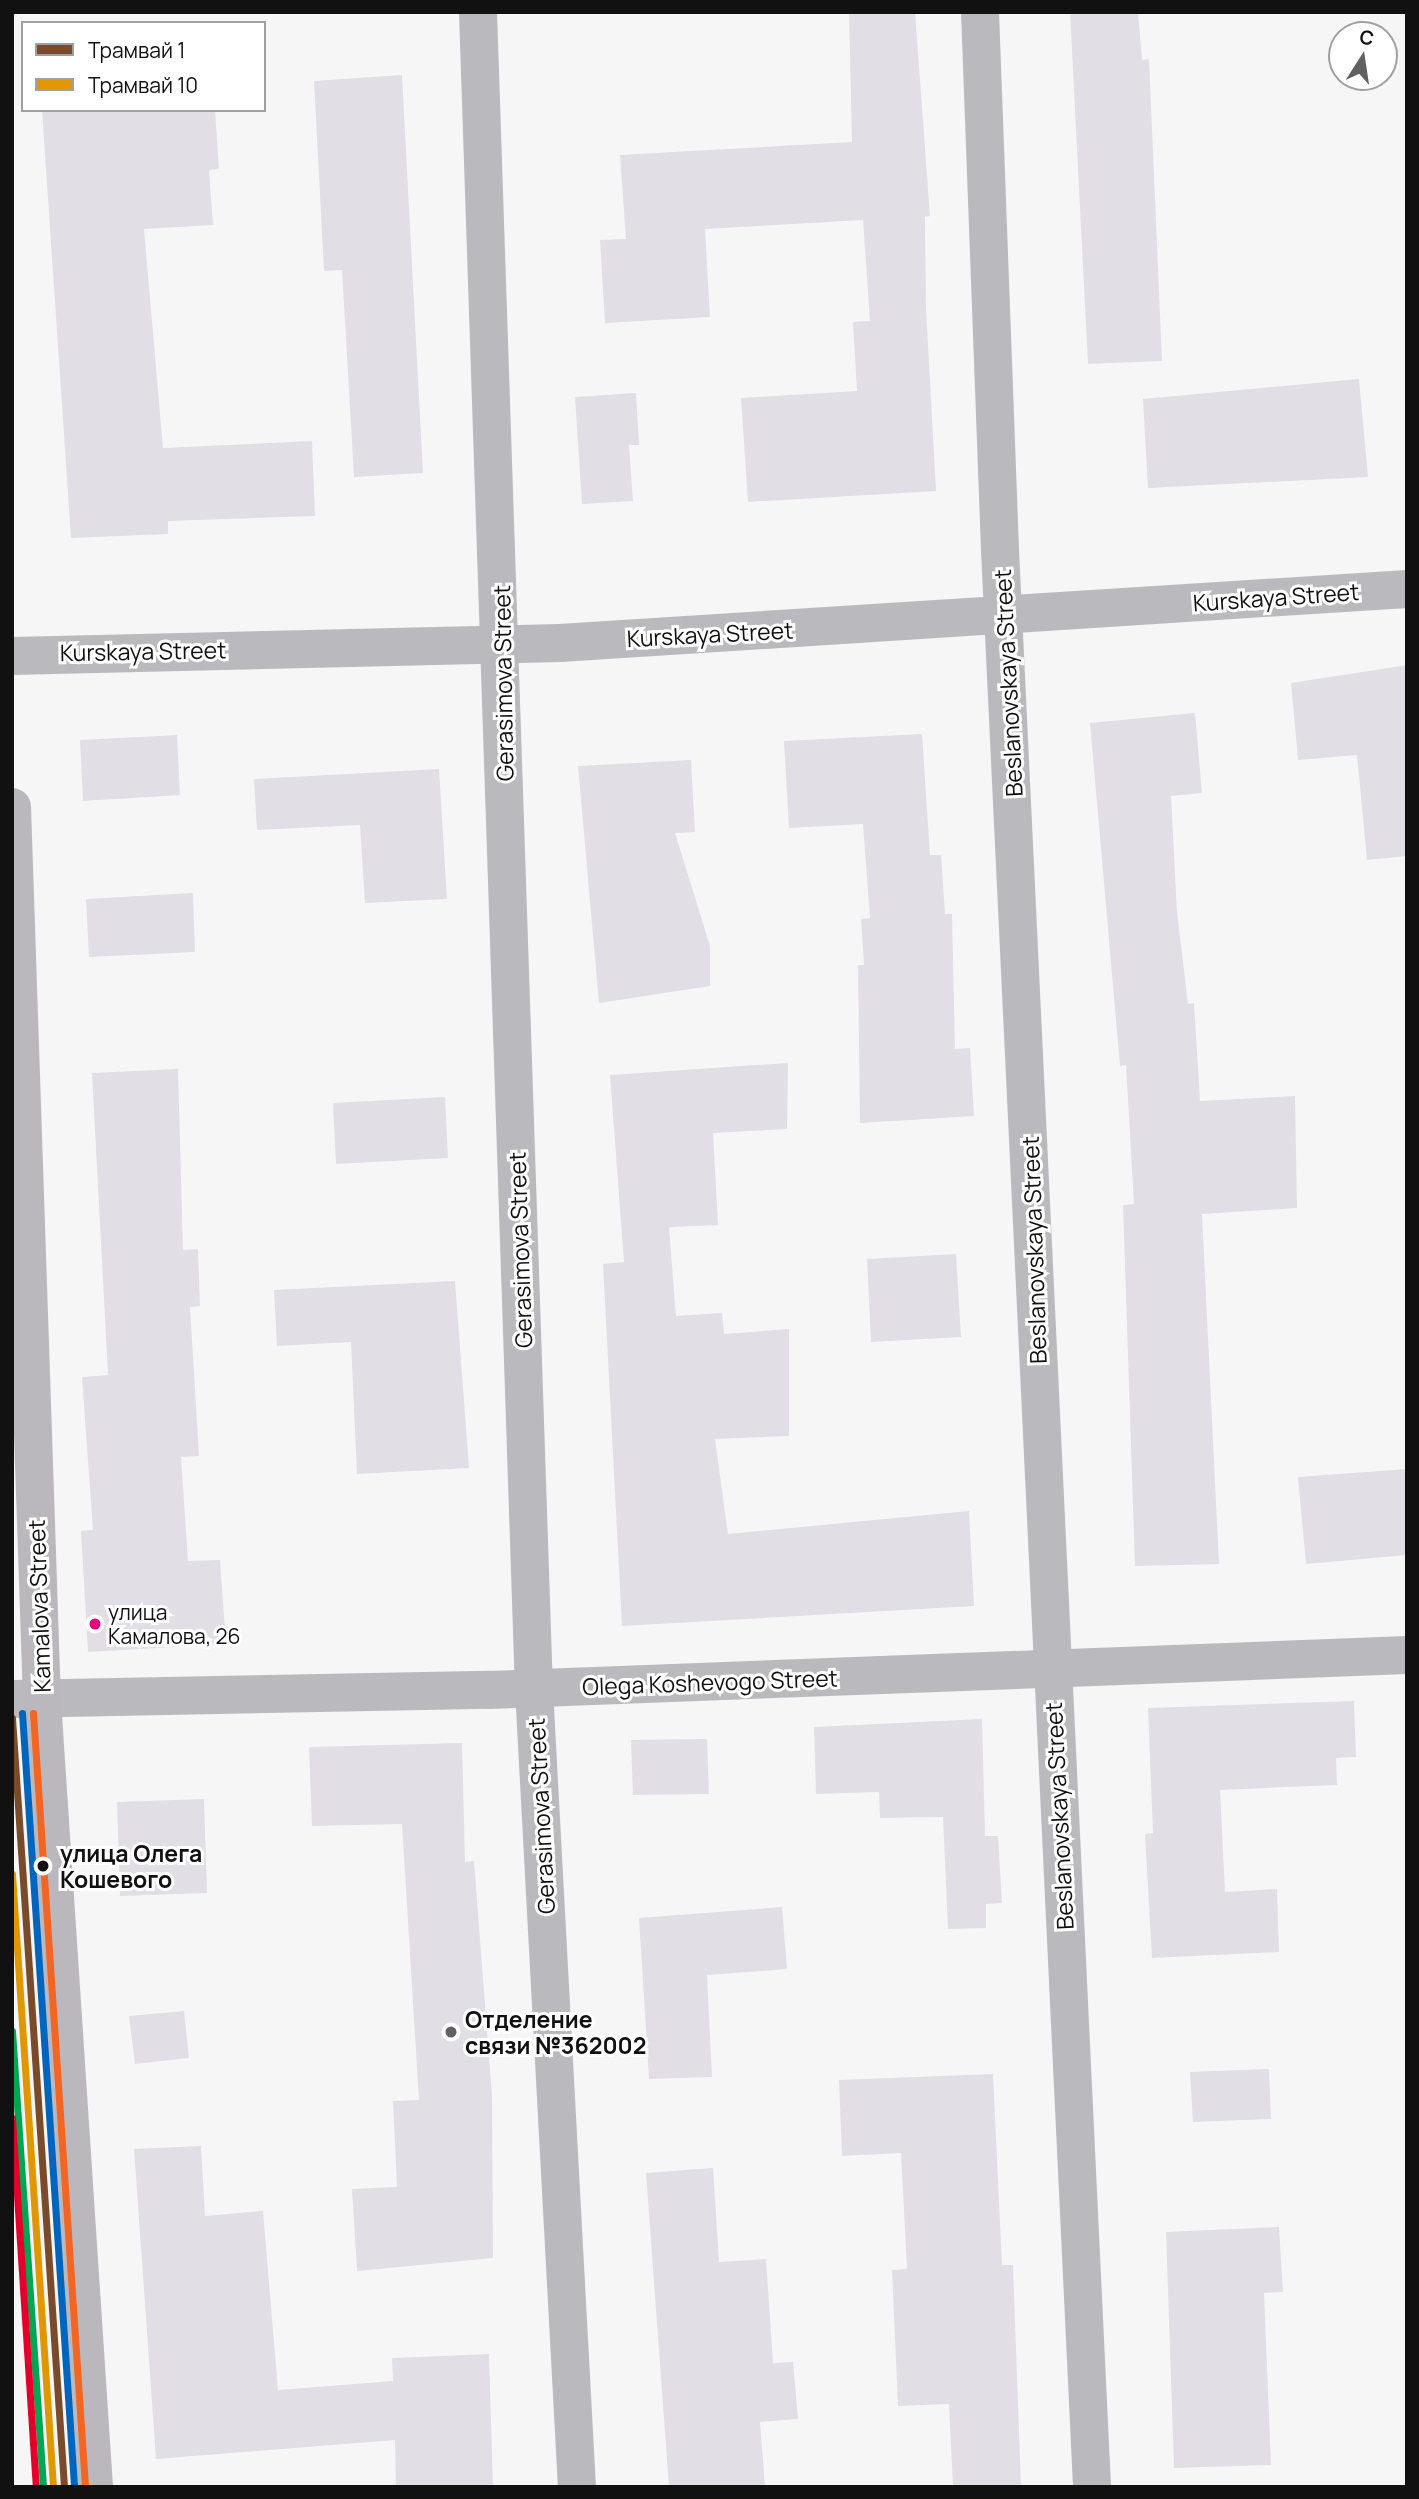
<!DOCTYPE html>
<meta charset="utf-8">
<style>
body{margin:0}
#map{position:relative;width:1419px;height:2499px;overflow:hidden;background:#f6f6f7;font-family:Manrope,sans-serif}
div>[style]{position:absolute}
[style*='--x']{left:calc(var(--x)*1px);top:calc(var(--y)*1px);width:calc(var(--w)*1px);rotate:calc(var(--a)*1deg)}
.building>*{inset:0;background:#e2dee5}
.street>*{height:38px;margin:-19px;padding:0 19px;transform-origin:19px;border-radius:19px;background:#bababe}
.secondary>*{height:38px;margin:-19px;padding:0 19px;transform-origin:19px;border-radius:19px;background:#bab8bd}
.tram-1>*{height:7px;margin:-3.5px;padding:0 3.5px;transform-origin:3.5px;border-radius:3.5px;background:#7a4b2a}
.tram-2>*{height:7px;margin:-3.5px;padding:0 3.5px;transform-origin:3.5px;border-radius:3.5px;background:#e09702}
.tram-3>*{height:7px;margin:-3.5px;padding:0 3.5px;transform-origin:3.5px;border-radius:3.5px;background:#0065bd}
.tram-4>*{height:7px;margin:-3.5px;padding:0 3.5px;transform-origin:3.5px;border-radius:3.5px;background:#00a651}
.tram-5>*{height:7px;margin:-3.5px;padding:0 3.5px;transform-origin:3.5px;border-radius:3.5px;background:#f26522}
.tram-6>*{height:7px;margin:-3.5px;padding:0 3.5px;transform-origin:3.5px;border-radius:3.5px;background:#e4002b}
.dots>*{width:19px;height:19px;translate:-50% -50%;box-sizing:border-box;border:4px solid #fff;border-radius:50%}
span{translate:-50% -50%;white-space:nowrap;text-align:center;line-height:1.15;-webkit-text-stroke:6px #fff;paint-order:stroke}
.bus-label{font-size:21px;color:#111112}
.left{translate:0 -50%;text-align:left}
.street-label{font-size:23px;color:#111112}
.stop-label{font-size:23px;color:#111112;font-weight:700}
.poi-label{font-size:23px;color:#111112;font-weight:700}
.frame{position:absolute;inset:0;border:14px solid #111112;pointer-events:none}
.legend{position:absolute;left:21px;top:21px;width:245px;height:91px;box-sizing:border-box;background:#fff;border:2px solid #a0a0a0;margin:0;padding:9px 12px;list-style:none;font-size:21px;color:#111112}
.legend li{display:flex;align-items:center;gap:14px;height:35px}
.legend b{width:35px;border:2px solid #a0a0a0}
.north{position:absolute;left:1328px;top:21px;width:70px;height:70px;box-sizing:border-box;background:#fff;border:2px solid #a0a0a0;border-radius:50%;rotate:12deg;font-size:19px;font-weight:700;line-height:28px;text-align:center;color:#111112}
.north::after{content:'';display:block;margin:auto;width:24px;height:32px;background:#616162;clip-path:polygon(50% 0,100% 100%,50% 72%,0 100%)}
</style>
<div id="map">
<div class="building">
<i style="clip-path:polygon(849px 12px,915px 12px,930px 216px,925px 217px,926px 308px,936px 491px,748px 502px,741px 398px,857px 391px,853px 322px,870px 321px,863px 220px,705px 229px,710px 317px,605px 323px,600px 240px,626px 239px,620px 155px,852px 142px)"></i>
<i style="clip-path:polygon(1070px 12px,1138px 12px,1142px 60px,1149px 59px,1162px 361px,1088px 364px)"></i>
<i style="clip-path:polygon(402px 75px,423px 473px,354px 477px,342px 270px,324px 271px,314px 81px)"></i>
<i style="clip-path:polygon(42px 110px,215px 110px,219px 169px,209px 170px,213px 225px,144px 229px,163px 448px,312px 441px,315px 516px,168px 521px,168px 534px,71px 538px)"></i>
<i style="clip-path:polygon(1359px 379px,1368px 477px,1148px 488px,1143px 399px)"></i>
<i style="clip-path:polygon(636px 393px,639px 445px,629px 445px,633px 501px,582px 504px,575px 397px)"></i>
<i style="clip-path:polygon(1407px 665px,1407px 856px,1367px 860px,1357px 755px,1298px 760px,1291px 683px)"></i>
<i style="clip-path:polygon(1195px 713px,1202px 793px,1171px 796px,1177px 912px,1188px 1004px,1194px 1003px,1200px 1101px,1295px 1096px,1297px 1208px,1202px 1214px,1219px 1564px,1135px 1566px,1123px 1205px,1134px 1204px,1126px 1065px,1120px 1066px,1090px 723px)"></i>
<i style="clip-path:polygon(922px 734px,930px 855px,941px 855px,945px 914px,952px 914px,955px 1049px,970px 1048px,974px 1116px,860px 1123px,858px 965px,864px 965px,861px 919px,870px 918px,863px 824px,789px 828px,784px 741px)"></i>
<i style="clip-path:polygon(177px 735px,180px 795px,83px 801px,80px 740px)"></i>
<i style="clip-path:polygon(691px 760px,695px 832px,675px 833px,710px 946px,710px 986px,599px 1003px,578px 766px)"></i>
<i style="clip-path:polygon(439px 769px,447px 899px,365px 903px,360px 825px,257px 830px,254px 779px)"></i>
<i style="clip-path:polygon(193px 893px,195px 952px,89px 957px,86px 899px)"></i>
<i style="clip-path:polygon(788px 1063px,787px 1129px,713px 1133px,718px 1225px,669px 1227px,676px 1316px,722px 1313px,724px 1334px,789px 1329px,789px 1436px,715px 1439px,728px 1534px,969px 1511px,974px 1606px,622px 1626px,603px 1264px,624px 1262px,610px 1075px)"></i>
<i style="clip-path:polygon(178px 1069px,183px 1250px,198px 1249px,200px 1306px,190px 1307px,199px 1456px,181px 1457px,188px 1561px,220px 1560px,226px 1644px,88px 1652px,81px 1531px,93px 1530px,82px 1377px,108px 1375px,92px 1073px)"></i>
<i style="clip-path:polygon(445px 1097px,448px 1158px,336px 1164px,333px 1103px)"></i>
<i style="clip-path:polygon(956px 1254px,961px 1337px,871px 1342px,867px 1259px)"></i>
<i style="clip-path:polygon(455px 1281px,469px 1468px,357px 1474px,351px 1342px,277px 1346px,274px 1290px)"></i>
<i style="clip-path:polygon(1407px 1469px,1407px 1555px,1306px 1564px,1298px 1477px)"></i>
<i style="clip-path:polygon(1354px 1701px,1356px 1757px,1336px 1758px,1337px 1785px,1220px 1790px,1225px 1892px,1277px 1889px,1279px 1952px,1152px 1958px,1145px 1834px,1153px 1833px,1148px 1708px)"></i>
<i style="clip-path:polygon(982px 1719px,985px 1836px,998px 1836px,1002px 1903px,986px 1904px,986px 1928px,948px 1929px,943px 1817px,880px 1818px,879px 1792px,816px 1794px,814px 1727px)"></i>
<i style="clip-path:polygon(707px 1739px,709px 1794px,633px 1795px,631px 1740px)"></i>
<i style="clip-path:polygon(462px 1743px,465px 1862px,474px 1861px,492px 2096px,493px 2258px,357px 2271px,352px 2189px,397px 2187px,393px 2101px,419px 2100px,402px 1824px,312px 1826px,309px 1747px)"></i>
<i style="clip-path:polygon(204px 1799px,207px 1893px,120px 1896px,117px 1802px)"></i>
<i style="clip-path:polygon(782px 1907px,787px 1969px,707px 1975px,712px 2077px,649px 2079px,639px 1918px)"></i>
<i style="clip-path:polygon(184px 2011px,189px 2058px,135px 2064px,129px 2016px)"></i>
<i style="clip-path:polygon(1269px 2069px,1271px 2119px,1193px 2122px,1190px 2072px)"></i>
<i style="clip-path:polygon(993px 2074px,1002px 2265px,1013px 2265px,1021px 2487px,953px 2487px,949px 2404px,898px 2406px,892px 2270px,907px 2269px,901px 2153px,842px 2156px,839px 2080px)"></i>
<i style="clip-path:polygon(201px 2146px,205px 2216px,263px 2211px,278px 2390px,393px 2381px,392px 2358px,489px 2354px,493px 2487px,396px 2487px,395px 2440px,156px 2459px,134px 2149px)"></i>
<i style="clip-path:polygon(713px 2168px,719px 2262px,766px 2259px,773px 2363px,793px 2362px,798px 2419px,760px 2422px,765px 2487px,669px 2487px,646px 2173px)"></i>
<i style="clip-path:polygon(1279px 2227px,1283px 2292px,1264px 2293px,1271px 2465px,1174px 2468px,1166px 2232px)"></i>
</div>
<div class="street">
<i style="--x:478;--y:12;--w:1678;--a:88.09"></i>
<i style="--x:534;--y:1689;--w:799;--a:86.92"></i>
<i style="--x:980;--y:12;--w:538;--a:87.87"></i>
<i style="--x:1000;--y:550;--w:1939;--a:87.28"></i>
<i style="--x:12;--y:656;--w:548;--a:-1.36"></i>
<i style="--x:560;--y:643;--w:849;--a:-3.65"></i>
<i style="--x:12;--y:1699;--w:477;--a:-1.1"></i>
<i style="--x:489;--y:1690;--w:919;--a:-2.18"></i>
</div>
<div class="secondary">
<i style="--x:12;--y:807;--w:894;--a:88.08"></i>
<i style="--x:42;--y:1700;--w:789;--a:86.22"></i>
</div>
<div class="tram-1">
<i style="--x:12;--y:1718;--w:771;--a:86.13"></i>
</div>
<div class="tram-2">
<i style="--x:12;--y:1874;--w:614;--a:86.17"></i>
</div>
<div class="tram-3">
<i style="--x:22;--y:1713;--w:775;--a:86.15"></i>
</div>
<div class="tram-4">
<i style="--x:12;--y:2031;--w:457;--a:86.1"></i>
</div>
<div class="tram-5">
<i style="--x:33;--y:1713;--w:775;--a:86.15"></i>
</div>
<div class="tram-6">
<i style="--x:12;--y:2118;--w:370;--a:86.3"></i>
</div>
<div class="dots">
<i style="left:95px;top:1624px;background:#e5007d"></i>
<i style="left:43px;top:1866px;background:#111112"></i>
<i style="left:451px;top:2032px;background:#616162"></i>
</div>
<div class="bus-label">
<span class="left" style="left:108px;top:1624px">улица<br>Камалова, 26</span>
</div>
<div class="street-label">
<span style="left:1276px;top:597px;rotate:-4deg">Kurskaya Street</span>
<span style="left:710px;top:634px;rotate:-3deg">Kurskaya Street</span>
<span style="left:143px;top:651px;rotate:-1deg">Kurskaya Street</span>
<span style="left:503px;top:683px;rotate:-91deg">Gerasimova Street</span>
<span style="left:1008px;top:683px;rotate:-93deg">Beslanovskaya Street</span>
<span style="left:520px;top:1250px;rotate:-92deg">Gerasimova Street</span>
<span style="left:1034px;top:1250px;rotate:-92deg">Beslanovskaya Street</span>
<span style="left:39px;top:1606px;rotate:-92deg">Kamalova Street</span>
<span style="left:710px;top:1682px;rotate:-2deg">Olega Koshevogo Street</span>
<span style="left:541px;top:1816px;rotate:-93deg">Gerasimova Street</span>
<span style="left:1059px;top:1816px;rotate:-93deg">Beslanovskaya Street</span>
</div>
<div class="stop-label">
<span class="left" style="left:60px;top:1866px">улица Олега<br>Кошевого</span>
</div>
<div class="poi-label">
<span class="left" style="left:465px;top:2032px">Отделение<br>связи №362002</span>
</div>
<div class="frame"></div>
<ul class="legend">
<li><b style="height:9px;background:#7a4b2a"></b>Трамвай 1</li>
<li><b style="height:9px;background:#e09702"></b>Трамвай 10</li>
</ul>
<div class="north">С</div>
</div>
